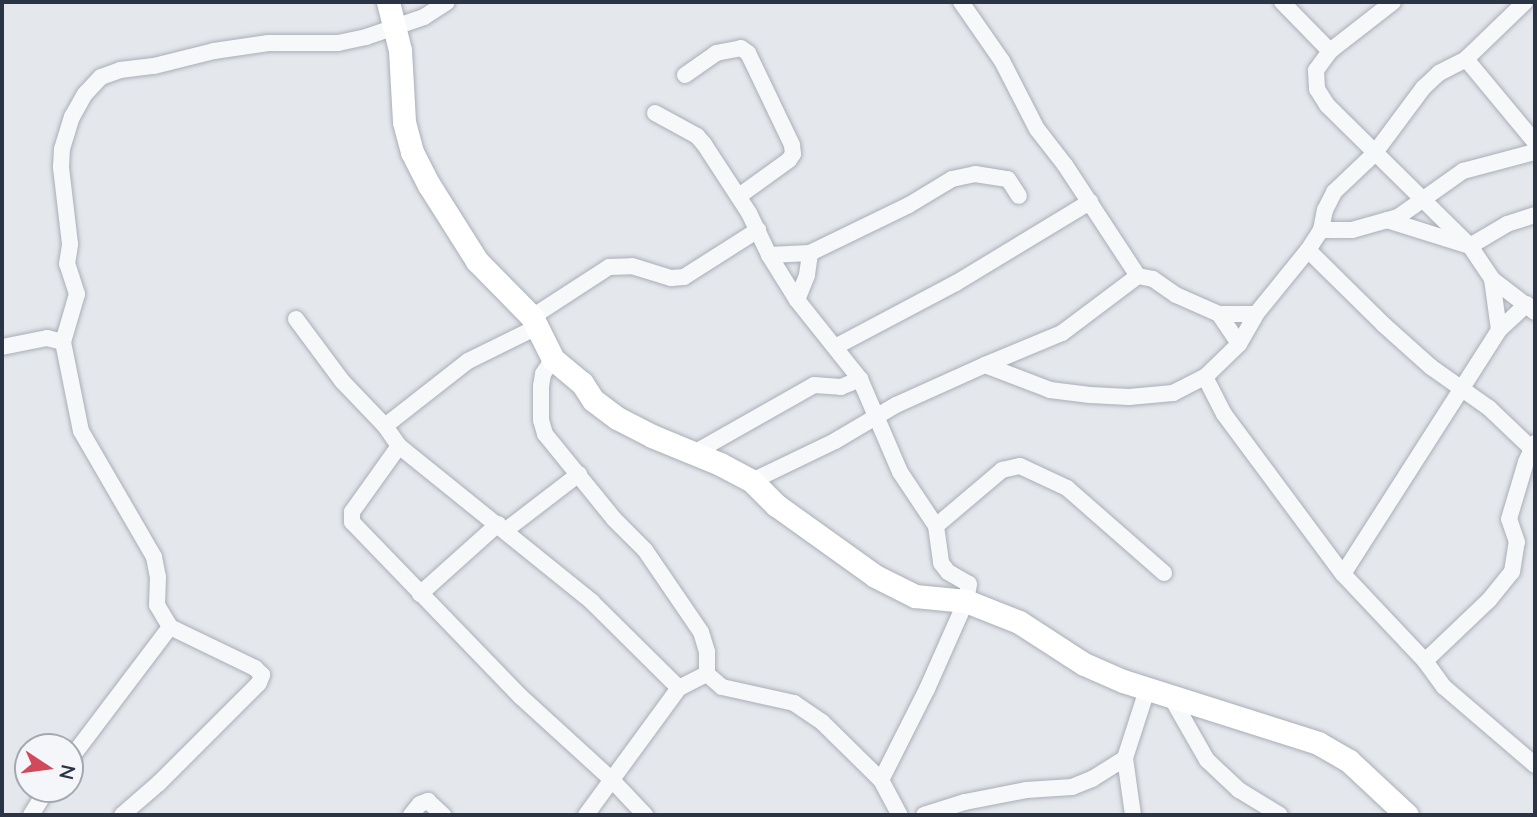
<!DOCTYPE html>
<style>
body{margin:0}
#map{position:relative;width:1537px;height:817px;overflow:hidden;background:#e4e7ec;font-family:Lato,sans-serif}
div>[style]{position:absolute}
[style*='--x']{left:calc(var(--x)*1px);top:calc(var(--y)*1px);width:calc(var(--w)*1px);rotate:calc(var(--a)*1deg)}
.roads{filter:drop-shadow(0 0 2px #a9aeb7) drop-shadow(0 0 2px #a9aeb7)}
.street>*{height:16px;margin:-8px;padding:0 8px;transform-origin:8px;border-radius:8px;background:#f7f8fa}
.secondary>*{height:23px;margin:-11.5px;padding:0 11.5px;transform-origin:11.5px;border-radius:11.5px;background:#fff}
span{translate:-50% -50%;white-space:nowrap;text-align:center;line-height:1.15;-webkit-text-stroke:5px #f4f6f9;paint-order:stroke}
.frame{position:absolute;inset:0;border:4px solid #2b3445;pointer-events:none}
.north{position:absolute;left:14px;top:733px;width:70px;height:70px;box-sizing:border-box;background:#f4f6f9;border:2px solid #a4a8b1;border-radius:50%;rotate:103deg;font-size:19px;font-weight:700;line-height:28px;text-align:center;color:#2b3445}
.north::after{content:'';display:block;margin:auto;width:24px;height:32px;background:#d1495b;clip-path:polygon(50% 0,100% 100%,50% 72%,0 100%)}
</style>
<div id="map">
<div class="roads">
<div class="street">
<i style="--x:961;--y:2;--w:72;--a:55.2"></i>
<i style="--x:1002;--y:61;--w:76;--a:62.8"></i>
<i style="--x:1037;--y:129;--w:46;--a:52.1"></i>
<i style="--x:1065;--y:165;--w:133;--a:56.7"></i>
<i style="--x:1138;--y:276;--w:15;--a:11"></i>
<i style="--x:1153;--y:279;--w:28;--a:35"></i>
<i style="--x:1176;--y:295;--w:47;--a:23.8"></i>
<i style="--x:1219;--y:314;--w:37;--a:0"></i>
<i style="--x:1282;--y:2;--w:69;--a:45.6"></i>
<i style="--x:1330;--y:51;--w:24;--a:126"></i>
<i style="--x:1316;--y:70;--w:19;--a:87"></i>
<i style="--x:1317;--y:89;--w:19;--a:58"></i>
<i style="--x:1327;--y:105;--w:201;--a:44.6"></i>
<i style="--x:1470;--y:246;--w:40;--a:56"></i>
<i style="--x:1492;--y:279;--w:54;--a:37.5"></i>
<i style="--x:1330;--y:51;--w:80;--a:-37.9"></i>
<i style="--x:1466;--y:59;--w:108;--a:50.3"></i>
<i style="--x:685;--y:75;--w:38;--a:-35"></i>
<i style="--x:716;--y:53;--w:25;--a:-11"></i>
<i style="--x:741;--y:48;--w:9;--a:36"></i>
<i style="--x:748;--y:53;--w:102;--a:64.4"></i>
<i style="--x:792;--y:145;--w:9;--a:84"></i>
<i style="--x:793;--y:154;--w:7;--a:124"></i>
<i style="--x:789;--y:160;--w:62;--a:144.2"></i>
<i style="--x:655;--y:113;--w:48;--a:28.7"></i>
<i style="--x:697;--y:136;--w:11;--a:49"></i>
<i style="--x:704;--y:144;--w:82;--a:56.9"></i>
<i style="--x:749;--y:213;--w:47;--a:64.5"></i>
<i style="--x:769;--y:255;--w:53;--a:58.1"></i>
<i style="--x:797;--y:300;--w:101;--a:51.4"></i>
<i style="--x:860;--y:379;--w:101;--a:66.7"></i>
<i style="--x:900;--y:472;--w:65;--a:56.3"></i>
<i style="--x:936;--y:526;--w:37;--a:82"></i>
<i style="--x:941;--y:563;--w:11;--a:52"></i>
<i style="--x:948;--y:572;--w:24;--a:30"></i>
<i style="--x:969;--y:584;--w:17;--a:100"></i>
<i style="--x:966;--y:601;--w:96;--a:113.9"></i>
<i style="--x:927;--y:689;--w:102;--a:116.8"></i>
<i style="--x:1387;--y:220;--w:87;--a:17.4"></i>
<i style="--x:1470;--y:246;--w:43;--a:-30.7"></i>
<i style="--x:1507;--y:224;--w:29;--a:-18"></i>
<i style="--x:1321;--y:230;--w:31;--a:0"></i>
<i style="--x:1352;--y:230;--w:48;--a:-15.8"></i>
<i style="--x:1398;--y:217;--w:80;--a:-35.3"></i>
<i style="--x:1463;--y:171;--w:74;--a:-14.8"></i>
<i style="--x:1308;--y:250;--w:107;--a:44.6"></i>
<i style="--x:1384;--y:325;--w:63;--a:41.8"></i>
<i style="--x:1431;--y:367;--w:71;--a:35.3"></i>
<i style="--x:1489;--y:408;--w:59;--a:43.6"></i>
<i style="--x:769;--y:255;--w:41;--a:-2.8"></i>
<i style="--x:1492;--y:279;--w:51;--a:82.2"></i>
<i style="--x:1499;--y:330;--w:38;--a:-43"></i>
<i style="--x:797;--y:300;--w:27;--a:-68"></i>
<i style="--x:807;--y:275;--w:22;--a:-82"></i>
<i style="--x:810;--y:253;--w:110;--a:-25.9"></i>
<i style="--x:909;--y:205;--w:50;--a:-31.2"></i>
<i style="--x:952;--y:179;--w:24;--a:-12"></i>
<i style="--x:975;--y:174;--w:33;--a:9"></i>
<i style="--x:1008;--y:179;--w:20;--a:57"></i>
<i style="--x:1219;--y:314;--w:36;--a:56"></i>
<i style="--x:532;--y:317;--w:92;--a:-33"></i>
<i style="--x:609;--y:267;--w:23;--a:-2"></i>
<i style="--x:632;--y:266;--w:41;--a:17.1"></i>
<i style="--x:671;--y:278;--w:13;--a:-4"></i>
<i style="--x:684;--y:277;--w:88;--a:-32.4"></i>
<i style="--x:296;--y:319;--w:77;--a:53.4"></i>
<i style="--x:342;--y:381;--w:62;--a:46.3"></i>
<i style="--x:385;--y:426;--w:24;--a:55"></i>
<i style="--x:399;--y:446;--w:248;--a:38.9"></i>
<i style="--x:592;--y:602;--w:122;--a:44.7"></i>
<i style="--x:63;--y:342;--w:50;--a:-73.7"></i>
<i style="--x:77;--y:294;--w:32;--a:-108"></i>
<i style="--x:67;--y:264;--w:20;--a:-81"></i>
<i style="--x:70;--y:244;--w:78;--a:-96.7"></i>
<i style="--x:61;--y:167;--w:18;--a:-87"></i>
<i style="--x:62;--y:149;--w:34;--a:-73"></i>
<i style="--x:72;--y:117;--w:26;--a:-61"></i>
<i style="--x:85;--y:94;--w:23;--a:-47"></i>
<i style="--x:101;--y:77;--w:20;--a:-20"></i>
<i style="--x:120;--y:70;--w:34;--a:-7"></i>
<i style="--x:154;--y:66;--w:62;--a:-14"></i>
<i style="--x:214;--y:51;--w:55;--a:-8.4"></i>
<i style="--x:268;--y:43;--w:70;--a:0"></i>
<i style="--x:338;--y:43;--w:29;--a:-12"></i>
<i style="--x:366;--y:37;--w:61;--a:-19"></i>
<i style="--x:424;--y:17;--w:27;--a:-33"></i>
<i style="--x:2;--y:347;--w:46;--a:-11.3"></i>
<i style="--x:47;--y:338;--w:16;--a:14"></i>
<i style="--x:63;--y:342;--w:91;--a:78.6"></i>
<i style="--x:81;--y:431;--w:146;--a:59.9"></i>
<i style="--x:154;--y:557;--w:20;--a:79"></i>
<i style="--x:158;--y:577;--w:28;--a:92"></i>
<i style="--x:157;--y:605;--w:26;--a:59"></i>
<i style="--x:170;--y:627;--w:166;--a:127.1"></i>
<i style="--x:835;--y:347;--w:137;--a:-27.9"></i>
<i style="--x:956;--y:283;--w:157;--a:-31.2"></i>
<i style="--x:553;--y:359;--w:18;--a:124"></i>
<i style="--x:543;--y:374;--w:12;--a:99"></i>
<i style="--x:541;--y:386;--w:34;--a:90"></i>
<i style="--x:541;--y:420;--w:15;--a:74"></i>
<i style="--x:545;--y:434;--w:109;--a:50.9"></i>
<i style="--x:614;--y:519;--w:44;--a:45"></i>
<i style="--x:645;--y:550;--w:99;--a:55.7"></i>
<i style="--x:701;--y:632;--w:21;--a:73"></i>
<i style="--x:707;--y:652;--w:22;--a:90"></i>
<i style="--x:707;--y:674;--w:20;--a:41"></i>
<i style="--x:722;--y:687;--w:74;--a:12.5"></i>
<i style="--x:794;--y:703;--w:34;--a:34"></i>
<i style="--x:822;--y:722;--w:83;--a:44.5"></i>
<i style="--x:881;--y:780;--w:40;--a:62"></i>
<i style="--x:985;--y:365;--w:83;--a:-22.6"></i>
<i style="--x:1062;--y:333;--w:95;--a:-36.9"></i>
<i style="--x:1205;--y:377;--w:42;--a:62.8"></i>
<i style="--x:1224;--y:414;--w:199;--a:53.4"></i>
<i style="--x:1343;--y:574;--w:120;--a:46.7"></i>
<i style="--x:1425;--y:661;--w:32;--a:54"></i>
<i style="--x:1444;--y:687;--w:120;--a:40.6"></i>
<i style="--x:385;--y:426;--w:105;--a:-38.1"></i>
<i style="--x:468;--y:361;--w:75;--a:-26.2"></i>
<i style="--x:399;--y:446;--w:81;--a:125.5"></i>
<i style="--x:352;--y:512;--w:10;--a:90"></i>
<i style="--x:352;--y:522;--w:242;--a:46"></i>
<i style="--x:520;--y:696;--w:123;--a:42.4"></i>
<i style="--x:611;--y:779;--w:50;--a:46.6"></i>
<i style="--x:694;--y:453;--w:138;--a:-29.5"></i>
<i style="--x:814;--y:385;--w:27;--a:4"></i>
<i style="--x:841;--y:387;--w:21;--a:-23"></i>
<i style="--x:752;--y:481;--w:92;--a:-25.7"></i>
<i style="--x:835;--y:441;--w:71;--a:-30.5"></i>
<i style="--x:896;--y:405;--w:98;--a:-24.2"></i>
<i style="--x:985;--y:365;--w:70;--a:21"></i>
<i style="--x:1050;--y:390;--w:40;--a:7.1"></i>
<i style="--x:1090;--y:395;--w:39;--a:3"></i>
<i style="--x:1129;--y:397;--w:44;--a:-5.2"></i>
<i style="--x:1173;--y:393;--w:36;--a:-27"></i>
<i style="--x:1205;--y:377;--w:47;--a:-44.1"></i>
<i style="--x:1239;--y:344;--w:34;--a:-60"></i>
<i style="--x:1256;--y:314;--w:82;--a:-50.9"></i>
<i style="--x:1308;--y:250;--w:24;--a:-57"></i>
<i style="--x:1321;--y:230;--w:20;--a:-79"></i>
<i style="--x:1325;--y:210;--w:20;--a:-63"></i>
<i style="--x:1334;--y:192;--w:55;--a:-43.5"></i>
<i style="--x:1374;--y:154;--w:82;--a:-53.4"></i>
<i style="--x:1423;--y:88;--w:22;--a:-43"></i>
<i style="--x:1439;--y:73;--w:30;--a:-27"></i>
<i style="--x:1466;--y:59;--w:82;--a:-44"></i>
<i style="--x:936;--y:526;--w:87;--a:-40.3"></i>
<i style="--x:1002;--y:470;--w:18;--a:-13"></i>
<i style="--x:1020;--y:466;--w:52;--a:25.1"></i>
<i style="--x:1067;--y:488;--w:129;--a:41.2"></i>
<i style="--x:506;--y:530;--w:92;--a:-37.5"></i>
<i style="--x:1343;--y:574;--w:290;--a:-57.4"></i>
<i style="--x:420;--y:594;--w:105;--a:-41.9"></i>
<i style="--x:1425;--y:661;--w:88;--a:-43.6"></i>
<i style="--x:1489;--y:600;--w:36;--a:-51"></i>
<i style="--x:1512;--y:572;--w:30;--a:-81"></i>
<i style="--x:1517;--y:542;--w:24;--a:-109"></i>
<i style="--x:1509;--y:519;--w:59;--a:-73.4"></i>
<i style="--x:1526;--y:462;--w:21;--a:-65"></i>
<i style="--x:1171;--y:697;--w:73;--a:60.3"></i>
<i style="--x:1207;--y:760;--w:44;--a:43.2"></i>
<i style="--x:1239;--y:790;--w:48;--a:31.4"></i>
<i style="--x:31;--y:815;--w:31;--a:-58"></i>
<i style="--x:122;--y:815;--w:49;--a:-40.9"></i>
<i style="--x:159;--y:783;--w:141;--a:-45"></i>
<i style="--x:259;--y:683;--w:9;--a:-69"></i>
<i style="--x:262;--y:675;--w:10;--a:-135"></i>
<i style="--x:255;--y:668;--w:94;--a:-154.2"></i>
<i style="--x:411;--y:815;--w:14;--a:-51"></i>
<i style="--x:420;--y:804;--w:9;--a:-21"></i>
<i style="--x:428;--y:801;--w:21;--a:43"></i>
<i style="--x:586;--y:815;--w:157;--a:-53.8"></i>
<i style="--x:679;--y:688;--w:31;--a:-27"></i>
<i style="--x:924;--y:815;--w:43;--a:-17.6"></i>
<i style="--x:965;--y:802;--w:62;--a:-11.1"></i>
<i style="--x:1026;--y:790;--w:46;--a:-3.7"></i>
<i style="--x:1072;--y:787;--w:22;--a:-22"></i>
<i style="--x:1092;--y:779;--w:39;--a:-32"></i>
<i style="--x:1133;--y:815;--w:58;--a:-98"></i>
<i style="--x:1125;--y:758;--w:71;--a:-72.1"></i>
</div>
<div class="secondary">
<i style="--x:388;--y:2;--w:49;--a:76"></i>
<i style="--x:400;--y:50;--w:72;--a:86.8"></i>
<i style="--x:404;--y:122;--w:31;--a:75"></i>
<i style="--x:412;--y:152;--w:37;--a:63"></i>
<i style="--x:429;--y:185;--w:90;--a:57.7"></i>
<i style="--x:477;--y:261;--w:78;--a:45.5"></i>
<i style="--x:532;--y:317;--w:47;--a:63.4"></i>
<i style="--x:553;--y:359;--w:38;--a:40"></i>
<i style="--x:582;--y:383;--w:20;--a:57"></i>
<i style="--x:593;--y:400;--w:30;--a:37"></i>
<i style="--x:617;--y:418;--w:39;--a:27"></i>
<i style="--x:652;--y:436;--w:74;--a:22.4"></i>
<i style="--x:720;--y:464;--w:36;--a:28"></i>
<i style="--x:752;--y:481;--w:34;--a:45"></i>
<i style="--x:776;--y:505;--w:122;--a:35.6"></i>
<i style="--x:875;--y:576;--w:45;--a:26.6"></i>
<i style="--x:915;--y:596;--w:51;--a:5.6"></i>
<i style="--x:966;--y:601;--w:57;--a:21.6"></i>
<i style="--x:1019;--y:622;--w:77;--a:32.9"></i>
<i style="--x:1084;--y:664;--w:43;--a:23.6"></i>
<i style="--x:1123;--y:681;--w:205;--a:17.6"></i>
<i style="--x:1318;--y:743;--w:36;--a:30"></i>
<i style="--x:1349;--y:761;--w:79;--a:43"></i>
</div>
</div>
<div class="frame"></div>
<div class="north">N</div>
</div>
